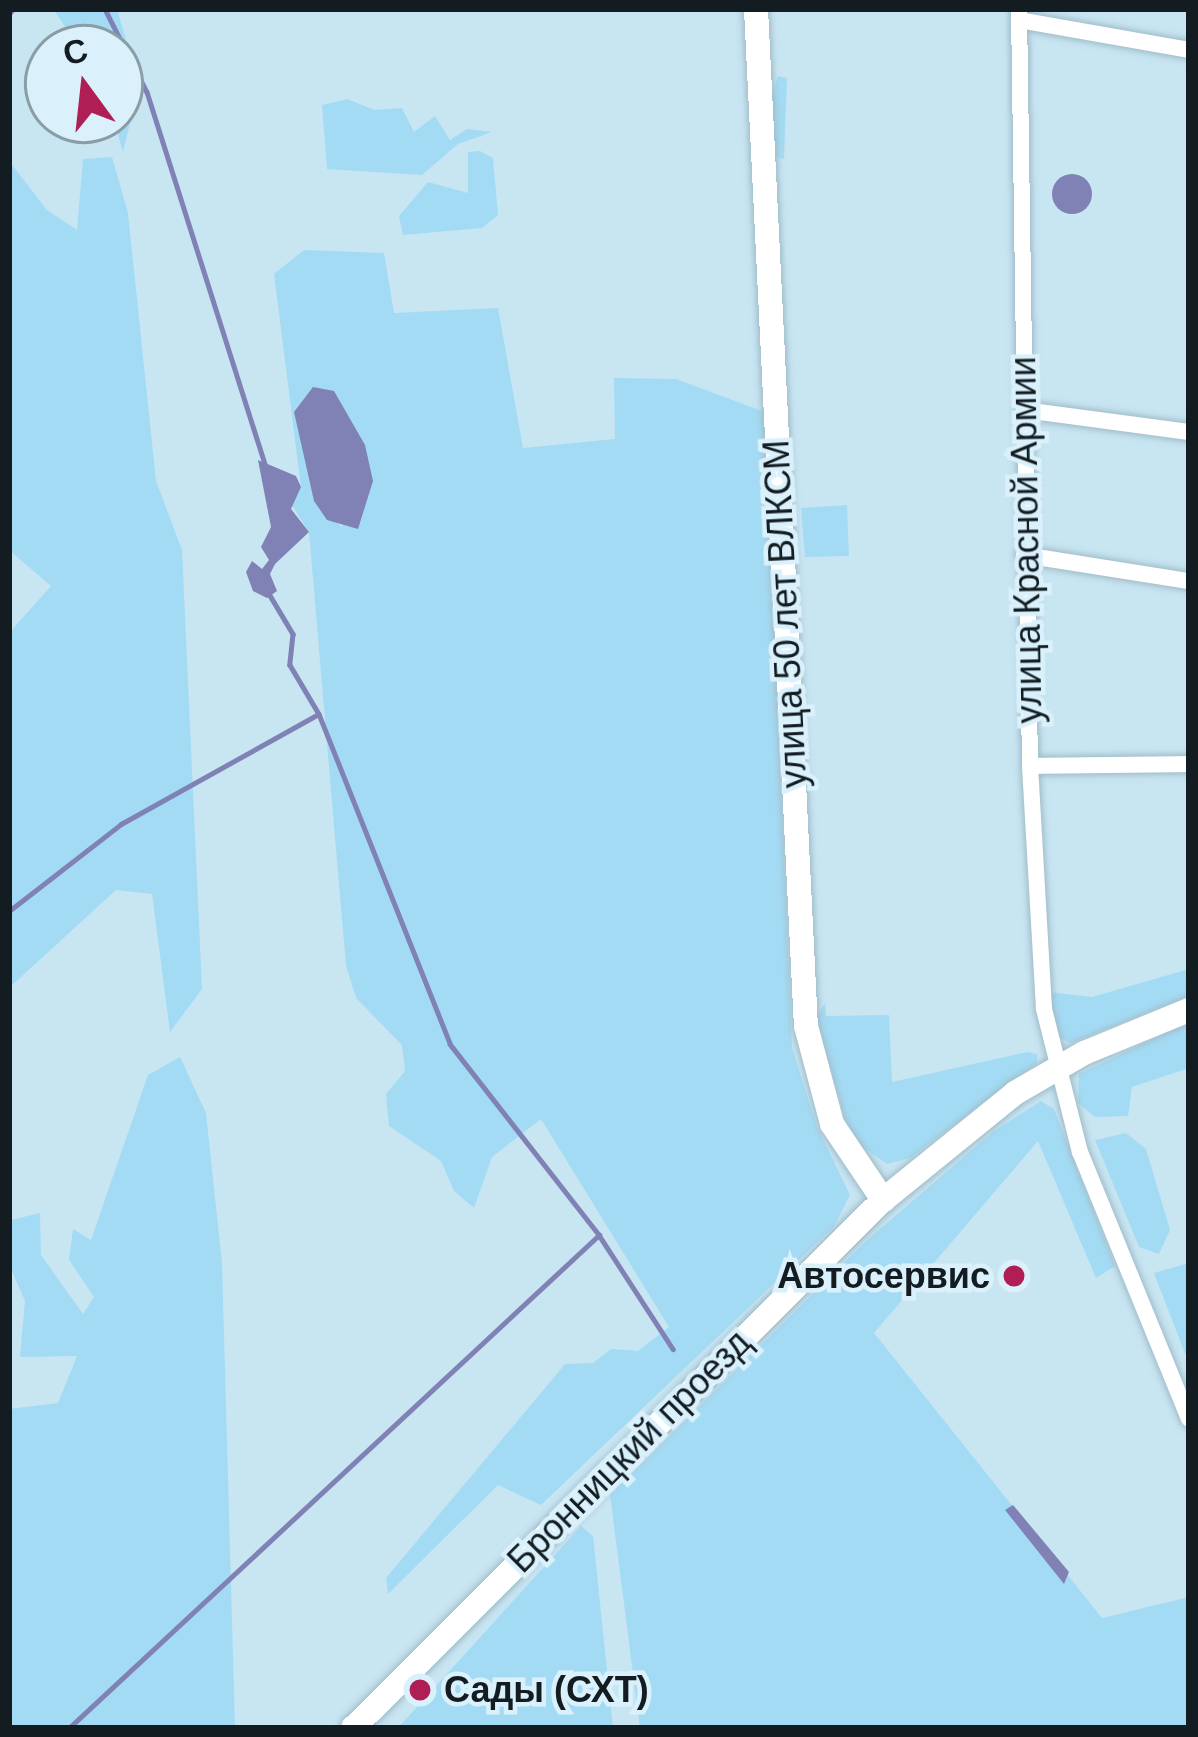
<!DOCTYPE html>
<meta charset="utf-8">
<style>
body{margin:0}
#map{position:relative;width:1198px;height:1737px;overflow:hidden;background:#c8e5f2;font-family:Arial,sans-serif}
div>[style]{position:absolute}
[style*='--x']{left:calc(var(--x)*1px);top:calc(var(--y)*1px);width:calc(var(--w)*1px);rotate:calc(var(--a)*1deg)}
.green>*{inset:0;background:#a4dbf4}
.water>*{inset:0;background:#8081b5}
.round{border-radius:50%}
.stream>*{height:4.5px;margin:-2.25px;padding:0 2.25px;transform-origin:2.25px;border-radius:2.25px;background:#8081b5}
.roads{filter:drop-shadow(0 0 3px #a0bcc9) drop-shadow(0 0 3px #a0bcc9)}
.street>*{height:16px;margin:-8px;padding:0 8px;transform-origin:8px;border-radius:8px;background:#fff}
.secondary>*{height:24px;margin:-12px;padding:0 12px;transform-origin:12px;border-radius:12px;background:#fff}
.dots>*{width:33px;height:33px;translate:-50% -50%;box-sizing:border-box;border:6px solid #daf1fc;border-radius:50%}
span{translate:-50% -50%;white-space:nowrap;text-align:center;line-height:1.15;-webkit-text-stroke:9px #daf1fc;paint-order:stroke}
.street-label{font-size:36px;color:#121c21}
.poi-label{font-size:36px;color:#121c21;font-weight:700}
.right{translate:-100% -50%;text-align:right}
.left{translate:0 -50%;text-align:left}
.frame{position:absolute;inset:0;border:12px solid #121c21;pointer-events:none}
.north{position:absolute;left:24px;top:24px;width:120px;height:120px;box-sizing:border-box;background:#daf1fc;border:3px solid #8a9ca4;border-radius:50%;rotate:345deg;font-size:33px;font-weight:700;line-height:48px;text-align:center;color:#121c21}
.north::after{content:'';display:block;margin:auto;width:42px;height:54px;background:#af1f55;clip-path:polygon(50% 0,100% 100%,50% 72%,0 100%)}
</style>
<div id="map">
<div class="green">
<i style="clip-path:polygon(53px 9px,117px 9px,139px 86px,123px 152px,114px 120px,120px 120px,120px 48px,80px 48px)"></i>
<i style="clip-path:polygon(778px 76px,787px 78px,784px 159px,775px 157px,771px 100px)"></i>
<i style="clip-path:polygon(347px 99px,375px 110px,402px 108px,414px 132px,435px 116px,450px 140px,467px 129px,492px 132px,458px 144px,422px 175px,327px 169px,322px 105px)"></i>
<i style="clip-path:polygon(480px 151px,493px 158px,498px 215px,482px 228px,403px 235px,399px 216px,428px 182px,468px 193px,468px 152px)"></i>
<i style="clip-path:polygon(112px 157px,128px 213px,156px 481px,182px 550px,202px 989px,170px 1032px,152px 894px,116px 890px,9px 988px,9px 633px,51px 586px,9px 550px,9px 161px,47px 210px,77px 230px,83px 159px)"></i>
<i style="clip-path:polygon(evenodd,304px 250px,384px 253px,394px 313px,498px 308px,523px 448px,615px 439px,614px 378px,676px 379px,765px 412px,792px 1048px,817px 1127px,850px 1195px,834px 1226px,541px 1505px,498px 1485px,388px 1594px,386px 1578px,565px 1364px,593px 1363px,611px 1349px,638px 1351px,669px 1327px,541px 1119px,492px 1157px,474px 1208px,454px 1191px,441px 1161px,389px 1126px,386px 1094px,405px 1071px,402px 1045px,356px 998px,346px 966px,309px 532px,290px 502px,301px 487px,274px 274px,304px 250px,303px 430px,343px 528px,314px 501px,303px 430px)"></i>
<i style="clip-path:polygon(847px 505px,849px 556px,805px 557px,801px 508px)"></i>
<i style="clip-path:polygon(1189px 969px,1189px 996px,1071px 1043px,1057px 1037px,1048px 992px,1092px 997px)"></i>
<i style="clip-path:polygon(825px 1003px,826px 1016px,889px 1015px,892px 1082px,1027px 1052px,1037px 1054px,1037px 1063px,910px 1158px,887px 1164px,860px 1145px,845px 1119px,816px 1017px)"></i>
<i style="clip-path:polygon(1189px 1022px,1189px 1068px,1132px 1087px,1128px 1116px,1095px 1117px,1078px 1103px,1079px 1074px)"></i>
<i style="clip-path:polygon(180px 1057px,206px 1113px,222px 1263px,235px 1728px,9px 1728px,9px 1409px,58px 1403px,77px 1356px,20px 1357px,25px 1301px,9px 1264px,11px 1220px,40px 1213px,41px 1255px,83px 1314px,94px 1297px,69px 1260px,73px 1229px,91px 1240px,148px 1075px)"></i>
<i style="clip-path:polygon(1041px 1101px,1054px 1109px,1115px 1266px,1096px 1278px,1038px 1141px,874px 1333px,1102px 1618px,1189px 1597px,1189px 1728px,640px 1728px,610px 1495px,865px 1242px,994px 1131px)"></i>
<i style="clip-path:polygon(1126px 1133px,1146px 1149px,1170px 1230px,1159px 1254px,1139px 1247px,1095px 1140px)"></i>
<i style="clip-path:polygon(1189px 1263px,1189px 1364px,1154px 1273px)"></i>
<i style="clip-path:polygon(581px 1526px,593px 1536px,613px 1728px,398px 1728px)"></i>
</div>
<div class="water">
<i class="round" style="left:1052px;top:174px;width:40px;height:40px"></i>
<i style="clip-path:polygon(313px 387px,334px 391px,365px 445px,373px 481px,358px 529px,327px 520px,314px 501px,294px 412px)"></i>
<i style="clip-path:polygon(258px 460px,296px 476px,301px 487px,291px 509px,309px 532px,275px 564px,270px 574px,277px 591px,267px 598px,253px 591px,246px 572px,252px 561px,262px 569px,269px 560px,261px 547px,271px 527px)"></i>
<i style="clip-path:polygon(1013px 1505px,1069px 1572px,1064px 1584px,1005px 1510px)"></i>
</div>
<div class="stream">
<i style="--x:105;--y:9;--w:93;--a:63.2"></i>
<i style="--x:147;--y:92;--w:390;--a:72.4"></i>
<i style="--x:9;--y:14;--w:6;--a:-51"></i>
<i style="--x:268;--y:592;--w:49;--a:59.2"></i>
<i style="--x:293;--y:634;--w:31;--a:96"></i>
<i style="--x:290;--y:665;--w:57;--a:59.4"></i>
<i style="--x:319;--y:714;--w:355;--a:68.3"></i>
<i style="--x:450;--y:1044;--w:242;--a:52"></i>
<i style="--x:599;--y:1235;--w:136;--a:57"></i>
<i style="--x:9;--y:911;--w:142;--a:-37.8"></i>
<i style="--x:121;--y:824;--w:224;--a:-29.1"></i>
<i style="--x:69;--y:1728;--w:724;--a:-42.93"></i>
</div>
<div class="roads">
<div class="street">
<i style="--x:1019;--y:9;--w:757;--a:89.17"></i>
<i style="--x:1030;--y:766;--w:243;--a:86.7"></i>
<i style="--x:1044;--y:1009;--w:147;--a:75.9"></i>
<i style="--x:1080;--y:1152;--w:288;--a:67.8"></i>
<i style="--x:1019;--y:20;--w:173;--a:10"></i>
<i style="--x:1024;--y:410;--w:166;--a:7.6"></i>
<i style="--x:1024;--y:555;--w:167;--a:9"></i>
<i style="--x:1030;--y:766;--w:159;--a:-0.7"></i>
</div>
<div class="secondary">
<i style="--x:756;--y:9;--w:1018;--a:87.19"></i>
<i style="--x:806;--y:1026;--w:101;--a:75.1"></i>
<i style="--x:832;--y:1124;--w:92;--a:56.1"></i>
<i style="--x:353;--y:1728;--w:748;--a:-44.89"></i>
<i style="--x:883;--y:1200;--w:170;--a:-39"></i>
<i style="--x:1015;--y:1093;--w:80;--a:-30.1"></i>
<i style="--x:1084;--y:1053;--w:113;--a:-22.3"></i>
</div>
</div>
<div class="dots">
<i style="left:1014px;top:1276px;background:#af1f55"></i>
<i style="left:420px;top:1690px;background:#af1f55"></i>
</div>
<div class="street-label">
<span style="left:1026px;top:540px;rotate:-91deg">улица Красной Армии</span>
<span style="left:785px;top:614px;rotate:-93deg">улица 50 лет ВЛКСМ</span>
<span style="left:629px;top:1451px;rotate:-45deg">Бронницкий проезд</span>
</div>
<div class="poi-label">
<span class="right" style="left:990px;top:1276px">Автосервис</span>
<span class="left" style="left:444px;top:1690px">Сады (СХТ)</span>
</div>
<div class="frame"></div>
<div class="north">С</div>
</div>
